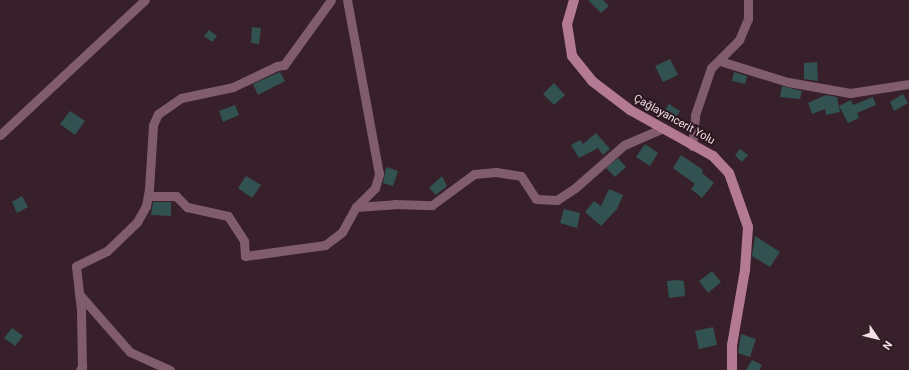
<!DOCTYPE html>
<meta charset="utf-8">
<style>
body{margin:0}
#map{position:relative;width:909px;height:370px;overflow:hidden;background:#37202a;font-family:Roboto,sans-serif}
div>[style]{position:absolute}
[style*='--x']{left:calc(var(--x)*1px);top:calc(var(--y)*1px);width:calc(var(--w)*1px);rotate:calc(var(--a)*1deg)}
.building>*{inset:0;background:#315250}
.street>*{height:9px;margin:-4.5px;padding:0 4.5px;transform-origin:4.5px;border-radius:4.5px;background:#815c6c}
.secondary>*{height:10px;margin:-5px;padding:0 5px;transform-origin:5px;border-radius:5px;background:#b47993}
span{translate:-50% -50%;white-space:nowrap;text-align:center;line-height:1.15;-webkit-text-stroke:4px #2c1721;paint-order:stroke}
.street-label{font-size:11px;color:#f1e1e7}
.north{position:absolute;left:857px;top:318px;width:40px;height:40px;-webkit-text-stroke:3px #2c1721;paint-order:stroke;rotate:125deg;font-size:11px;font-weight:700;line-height:16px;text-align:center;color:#f1e1e7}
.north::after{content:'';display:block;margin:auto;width:14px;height:18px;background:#f1e1e7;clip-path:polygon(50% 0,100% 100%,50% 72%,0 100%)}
</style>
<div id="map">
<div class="building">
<i style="clip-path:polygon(588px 0,603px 0,609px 6px,601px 13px)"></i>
<i style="clip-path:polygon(252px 27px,261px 28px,259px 44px,251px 43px)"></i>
<i style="clip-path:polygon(209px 30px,217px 36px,212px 42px,204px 36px)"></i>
<i style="clip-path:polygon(670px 59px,678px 75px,663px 82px,655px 66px)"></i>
<i style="clip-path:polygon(817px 62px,818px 81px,804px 79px,804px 63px)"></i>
<i style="clip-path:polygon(280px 72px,285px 81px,258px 95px,253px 84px)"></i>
<i style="clip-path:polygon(734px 72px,747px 76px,745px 84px,732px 81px)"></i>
<i style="clip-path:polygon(554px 83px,565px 95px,554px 105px,543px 94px)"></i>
<i style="clip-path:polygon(782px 86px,802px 91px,800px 99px,780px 97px)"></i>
<i style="clip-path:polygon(903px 94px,908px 103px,894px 111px,890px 102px)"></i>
<i style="clip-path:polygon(826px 95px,837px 97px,840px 112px,826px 115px,825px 109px,812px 114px,808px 103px)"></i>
<i style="clip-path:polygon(873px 97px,876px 105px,857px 113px,859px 118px,848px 123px,839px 106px,851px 100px,853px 105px)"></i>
<i style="clip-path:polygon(669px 104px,680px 111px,672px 123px,661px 117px)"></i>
<i style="clip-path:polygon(235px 105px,239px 115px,223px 122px,219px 111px)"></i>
<i style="clip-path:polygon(70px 111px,85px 121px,75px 135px,60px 124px)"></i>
<i style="clip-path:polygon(596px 133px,610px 149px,603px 155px,598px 148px,579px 158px,571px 145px,580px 140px,583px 144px)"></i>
<i style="clip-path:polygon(645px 144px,658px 153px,650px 166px,636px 157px)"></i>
<i style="clip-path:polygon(740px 149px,748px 155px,742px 162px,735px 155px)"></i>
<i style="clip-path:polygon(681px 155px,703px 170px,702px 173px,714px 183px,702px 198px,691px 189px,695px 184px,673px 168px)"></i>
<i style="clip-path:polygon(618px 158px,626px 167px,615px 177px,606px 168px)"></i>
<i style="clip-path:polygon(386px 167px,398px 171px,393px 186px,383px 183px)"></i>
<i style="clip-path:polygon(246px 176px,261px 185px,252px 198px,238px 188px)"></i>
<i style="clip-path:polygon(442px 176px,447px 186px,436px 195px,429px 188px)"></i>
<i style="clip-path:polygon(609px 189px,623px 195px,617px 209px,601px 226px,585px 212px,594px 201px,601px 206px)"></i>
<i style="clip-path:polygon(22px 196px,28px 207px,17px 213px,12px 202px)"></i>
<i style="clip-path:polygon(153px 202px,171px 202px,171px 216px,151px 215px)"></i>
<i style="clip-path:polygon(564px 209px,580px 213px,577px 228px,560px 223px)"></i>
<i style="clip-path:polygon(755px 236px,780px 252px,770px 267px,752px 256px)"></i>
<i style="clip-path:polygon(712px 271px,721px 282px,708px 293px,699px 281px)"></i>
<i style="clip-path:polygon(678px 280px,684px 281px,685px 296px,669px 298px,667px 281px)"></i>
<i style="clip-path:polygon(713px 327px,717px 345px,699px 349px,695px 331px)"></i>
<i style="clip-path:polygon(12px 328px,23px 336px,15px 346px,4px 338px)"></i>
<i style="clip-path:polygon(741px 334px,756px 339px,750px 357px,738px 353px)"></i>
<i style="clip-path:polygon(752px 360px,762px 365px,759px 370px,746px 370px)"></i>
</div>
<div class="street">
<i style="--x:720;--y:61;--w:71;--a:17.2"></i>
<i style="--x:788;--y:82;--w:63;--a:10.1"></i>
<i style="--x:850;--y:93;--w:60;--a:-8.7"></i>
<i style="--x:0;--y:135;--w:198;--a:-43"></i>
<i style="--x:692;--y:146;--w:31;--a:-84"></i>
<i style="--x:695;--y:115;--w:50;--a:-71.2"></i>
<i style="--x:711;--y:68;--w:40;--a:-45"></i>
<i style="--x:739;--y:40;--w:23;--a:-67"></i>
<i style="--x:748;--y:19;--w:19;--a:-90"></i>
<i style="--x:148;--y:196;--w:28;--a:0"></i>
<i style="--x:176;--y:196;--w:16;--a:45"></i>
<i style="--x:187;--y:207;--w:42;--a:12.4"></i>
<i style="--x:228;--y:216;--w:30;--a:57"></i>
<i style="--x:244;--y:241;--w:15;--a:86"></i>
<i style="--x:245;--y:256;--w:81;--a:-7.8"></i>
<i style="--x:325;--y:245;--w:21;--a:-37"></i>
<i style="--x:342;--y:232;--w:29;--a:-61"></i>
<i style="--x:356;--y:207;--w:27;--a:-45"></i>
<i style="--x:375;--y:188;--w:15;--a:-74"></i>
<i style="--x:379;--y:174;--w:177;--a:-100.4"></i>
<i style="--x:356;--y:207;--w:39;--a:-4"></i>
<i style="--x:395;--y:204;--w:37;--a:2"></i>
<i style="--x:432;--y:205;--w:52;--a:-36.4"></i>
<i style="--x:474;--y:174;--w:22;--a:-5"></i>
<i style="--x:496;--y:172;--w:25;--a:9"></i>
<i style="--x:521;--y:176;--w:27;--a:57"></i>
<i style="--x:536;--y:199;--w:21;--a:3"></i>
<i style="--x:557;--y:200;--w:22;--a:-34"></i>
<i style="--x:575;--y:188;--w:65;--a:-41.3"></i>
<i style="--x:624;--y:145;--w:40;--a:-23.4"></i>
<i style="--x:79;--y:294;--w:77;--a:48.7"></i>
<i style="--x:130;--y:352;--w:44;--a:24.2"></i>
<i style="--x:80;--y:370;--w:4;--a:-56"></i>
<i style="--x:82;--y:367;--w:57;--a:-91"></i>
<i style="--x:81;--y:310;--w:44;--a:-96.5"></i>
<i style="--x:76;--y:266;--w:34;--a:-26"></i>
<i style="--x:107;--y:251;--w:42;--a:-44"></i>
<i style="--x:137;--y:222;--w:18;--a:-61"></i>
<i style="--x:146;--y:206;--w:17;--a:-80"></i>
<i style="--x:149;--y:189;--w:64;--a:-86.4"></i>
<i style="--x:153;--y:125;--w:12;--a:-66"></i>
<i style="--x:158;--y:114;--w:28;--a:-35"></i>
<i style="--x:181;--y:98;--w:53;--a:-11.9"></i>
<i style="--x:233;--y:87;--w:49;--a:-25.5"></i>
<i style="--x:277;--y:66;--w:7;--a:-8"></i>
<i style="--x:284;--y:65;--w:80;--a:-54.1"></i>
</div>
<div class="secondary">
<i style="--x:574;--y:0;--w:25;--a:106"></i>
<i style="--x:567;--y:24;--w:32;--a:81"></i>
<i style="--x:572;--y:56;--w:32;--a:51"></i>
<i style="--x:592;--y:81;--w:48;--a:37.3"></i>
<i style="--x:630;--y:110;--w:95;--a:29"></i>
<i style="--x:713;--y:156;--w:23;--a:47"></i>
<i style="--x:729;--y:173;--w:57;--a:70.6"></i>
<i style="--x:748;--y:227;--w:43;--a:94"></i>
<i style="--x:745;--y:270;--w:76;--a:99.8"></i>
<i style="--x:732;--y:345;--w:25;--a:90"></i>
</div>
<div class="street-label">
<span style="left:674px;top:120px;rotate:29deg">Çağlayancerit Yolu</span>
</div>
<div class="north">N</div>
</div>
